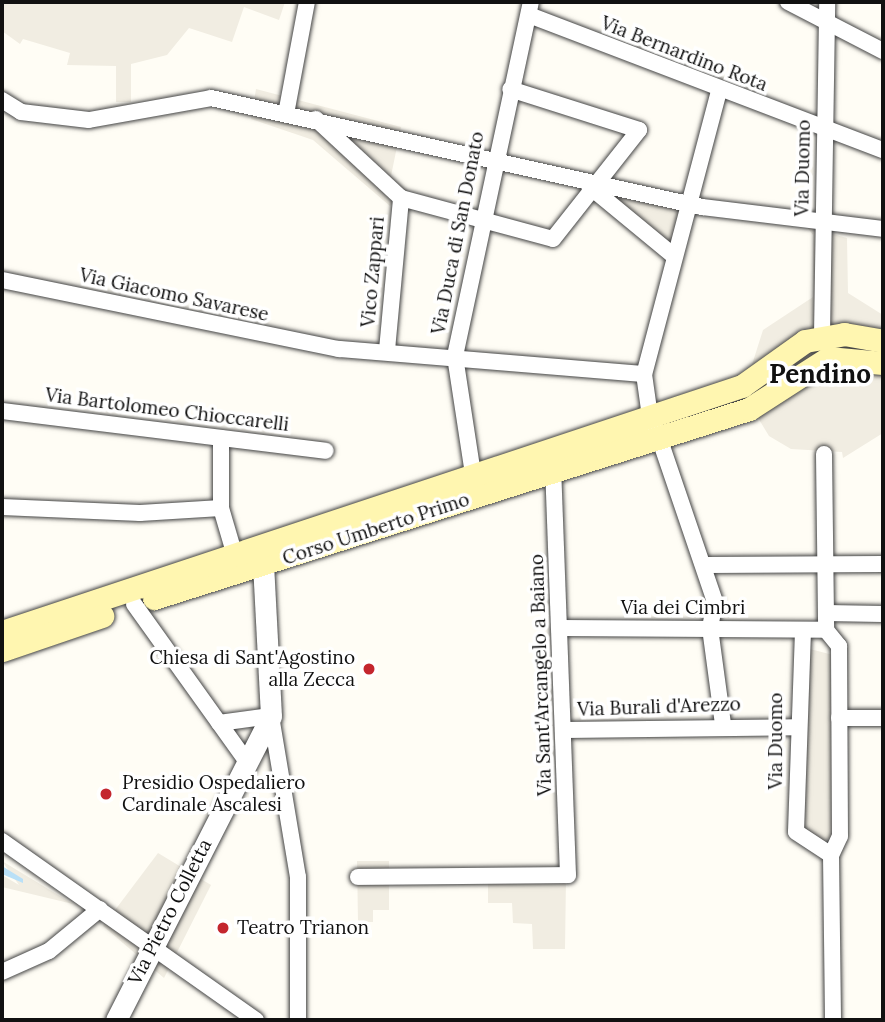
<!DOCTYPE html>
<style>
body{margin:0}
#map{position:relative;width:885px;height:1022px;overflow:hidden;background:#fffdf5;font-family:Lora,serif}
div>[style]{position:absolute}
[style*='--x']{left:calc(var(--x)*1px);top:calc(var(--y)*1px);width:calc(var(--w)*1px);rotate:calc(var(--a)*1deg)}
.plaza>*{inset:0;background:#f1ede2}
.water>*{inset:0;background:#b9e0f7}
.roads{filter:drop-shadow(0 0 2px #444) drop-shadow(0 0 2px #444)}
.minor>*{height:16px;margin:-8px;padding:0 8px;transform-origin:8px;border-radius:8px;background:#fff}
.tertiary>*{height:21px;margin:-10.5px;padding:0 10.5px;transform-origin:10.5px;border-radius:10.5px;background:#fff}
.secondary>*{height:23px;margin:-11.5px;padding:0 11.5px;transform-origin:11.5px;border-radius:11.5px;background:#fff6b0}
.dots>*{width:19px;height:19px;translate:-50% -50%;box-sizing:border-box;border:4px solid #fff;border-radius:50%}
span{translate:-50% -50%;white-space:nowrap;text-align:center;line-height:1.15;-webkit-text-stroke:7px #fff;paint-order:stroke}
.street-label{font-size:19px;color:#111}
.poi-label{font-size:19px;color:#111}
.right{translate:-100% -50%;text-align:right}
.left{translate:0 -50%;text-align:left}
.district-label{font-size:26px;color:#111;font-weight:700}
.frame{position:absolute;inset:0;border:4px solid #111;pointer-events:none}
</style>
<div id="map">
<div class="plaza">
<i style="clip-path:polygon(2px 2px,285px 2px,279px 20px,244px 7px,232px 42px,189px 28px,167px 55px,131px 64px,131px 102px,116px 102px,116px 66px,67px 65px,70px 53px,23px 39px,20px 44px,2px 31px)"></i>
<i style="clip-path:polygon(256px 89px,401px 127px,391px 176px,408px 191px,390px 206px,313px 140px,251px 119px)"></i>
<i style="clip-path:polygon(592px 176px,683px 197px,667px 258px)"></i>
<i style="clip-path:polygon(807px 227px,847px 238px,848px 293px,883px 315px,883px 433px,843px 458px,842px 452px,791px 449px,769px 436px,743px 393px,763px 330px,813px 297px,813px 235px)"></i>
<i style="clip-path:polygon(810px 649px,837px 656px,836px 834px,822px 842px,802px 833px)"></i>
<i style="clip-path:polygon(158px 853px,211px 885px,164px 978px,103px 926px)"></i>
<i style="clip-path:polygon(2px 861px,73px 904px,2px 887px,2px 875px,19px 885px)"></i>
<i style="clip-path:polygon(357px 861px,389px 861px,389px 910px,373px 910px,373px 922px,358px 922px)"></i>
<i style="clip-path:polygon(566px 878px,565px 949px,533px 949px,532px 924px,513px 923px,512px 903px,488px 903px,488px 881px)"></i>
</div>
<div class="water">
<i style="clip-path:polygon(2px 866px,23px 879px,23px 883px,2px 874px)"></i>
</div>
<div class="roads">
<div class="minor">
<i style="--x:788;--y:2;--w:107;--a:27.3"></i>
<i style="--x:529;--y:15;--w:379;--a:20.9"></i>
<i style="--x:719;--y:91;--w:293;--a:104.8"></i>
<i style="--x:644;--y:374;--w:34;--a:82"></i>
<i style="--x:649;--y:408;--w:205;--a:71.2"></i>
<i style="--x:715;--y:602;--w:26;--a:101"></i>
<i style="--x:710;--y:628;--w:97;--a:82.3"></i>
<i style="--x:2;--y:100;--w:22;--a:32"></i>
<i style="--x:21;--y:112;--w:68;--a:6.7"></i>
<i style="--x:89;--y:120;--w:124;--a:-10.2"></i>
<i style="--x:211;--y:98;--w:503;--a:12.52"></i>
<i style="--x:702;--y:207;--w:182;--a:6.9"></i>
<i style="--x:286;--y:114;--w:114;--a:-79.4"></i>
<i style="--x:316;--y:119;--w:116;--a:42.9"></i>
<i style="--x:401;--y:198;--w:157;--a:15.1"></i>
<i style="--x:553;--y:239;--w:139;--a:-51.7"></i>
<i style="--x:639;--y:130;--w:135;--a:-162.4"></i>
<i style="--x:589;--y:186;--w:110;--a:39.5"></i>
<i style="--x:2;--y:280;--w:344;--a:11.6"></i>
<i style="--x:339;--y:349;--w:306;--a:4.7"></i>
<i style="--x:822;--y:335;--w:333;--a:-89.1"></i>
<i style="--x:387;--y:350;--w:153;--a:-84.7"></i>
<i style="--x:2;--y:411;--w:326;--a:7"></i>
<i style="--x:221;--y:438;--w:70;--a:90"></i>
<i style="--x:221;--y:508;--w:50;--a:73.7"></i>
<i style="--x:824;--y:454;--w:176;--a:89.3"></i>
<i style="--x:826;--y:630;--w:21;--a:51"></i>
<i style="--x:839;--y:646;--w:190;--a:89.7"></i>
<i style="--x:840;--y:836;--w:21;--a:115"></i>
<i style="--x:831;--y:855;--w:165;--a:89.3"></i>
<i style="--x:473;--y:474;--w:119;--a:-98.7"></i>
<i style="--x:455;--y:356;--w:362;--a:-77.9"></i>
<i style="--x:2;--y:507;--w:138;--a:2.5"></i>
<i style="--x:140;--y:513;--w:81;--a:-3.5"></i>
<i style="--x:707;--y:565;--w:176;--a:-0.3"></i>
<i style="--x:134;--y:604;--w:191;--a:54.4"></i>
<i style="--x:826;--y:613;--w:57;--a:1"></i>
<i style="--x:562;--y:628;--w:264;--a:0.4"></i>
<i style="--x:803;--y:631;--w:201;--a:92"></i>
<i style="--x:796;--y:832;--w:42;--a:33.3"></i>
<i style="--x:839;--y:718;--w:44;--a:0"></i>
<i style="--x:219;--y:723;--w:52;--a:-7.7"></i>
<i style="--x:271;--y:716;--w:163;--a:80.5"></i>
<i style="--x:298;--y:877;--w:143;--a:90"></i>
<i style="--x:565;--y:730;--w:232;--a:-0.7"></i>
<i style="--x:2;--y:841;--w:311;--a:35.2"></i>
<i style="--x:358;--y:877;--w:210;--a:-0.5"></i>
<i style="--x:568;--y:875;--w:402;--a:-92.1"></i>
<i style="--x:2;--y:972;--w:51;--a:-24.1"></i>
<i style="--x:49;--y:951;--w:66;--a:-39.5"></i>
</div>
<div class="tertiary">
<i style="--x:116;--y:1020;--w:341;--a:-63"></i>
<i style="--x:271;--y:716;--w:151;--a:-93"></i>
</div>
<div class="secondary">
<i style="--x:154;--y:598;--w:624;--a:-17.62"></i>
<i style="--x:749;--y:409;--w:94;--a:-32.8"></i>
<i style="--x:828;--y:358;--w:55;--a:5.2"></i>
<i style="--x:2;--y:632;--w:780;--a:-18.39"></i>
<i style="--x:742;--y:386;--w:77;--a:-35.5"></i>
<i style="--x:805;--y:341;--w:40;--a:-10"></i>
<i style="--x:844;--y:334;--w:40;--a:10"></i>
<i style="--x:2;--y:650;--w:106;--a:-18.8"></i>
</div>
</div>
<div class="dots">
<i style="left:369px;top:669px;background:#c4262e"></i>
<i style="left:106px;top:794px;background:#c4262e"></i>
<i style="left:223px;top:928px;background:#c4262e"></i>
</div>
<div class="street-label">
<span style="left:684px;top:54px;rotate:21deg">Via Bernardino Rota</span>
<span style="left:803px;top:168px;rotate:-89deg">Via Duomo</span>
<span style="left:458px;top:233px;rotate:-79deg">Via Duca di San Donato</span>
<span style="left:373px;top:272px;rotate:-85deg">Vico Zappari</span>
<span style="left:174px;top:295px;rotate:12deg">Via Giacomo Savarese</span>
<span style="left:167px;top:410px;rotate:7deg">Via Bartolomeo Chioccarelli</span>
<span style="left:376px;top:529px;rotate:-18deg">Corso Umberto Primo</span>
<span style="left:683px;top:608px">Via dei Cimbri</span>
<span style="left:541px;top:675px;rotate:-92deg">Via Sant'Arcangelo a Baiano</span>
<span style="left:659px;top:707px;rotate:-2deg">Via Burali d'Arezzo</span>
<span style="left:776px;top:741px;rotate:-90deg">Via Duomo</span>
<span style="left:170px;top:912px;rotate:-63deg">Via Pietro Colletta</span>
</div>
<div class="poi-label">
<span class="right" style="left:355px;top:669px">Chiesa di Sant'Agostino<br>alla Zecca</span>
<span class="left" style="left:122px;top:794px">Presidio Ospedaliero<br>Cardinale Ascalesi</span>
<span class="left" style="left:237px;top:928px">Teatro Trianon</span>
</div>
<div class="district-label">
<span style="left:820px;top:374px">Pendino</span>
</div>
<div class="frame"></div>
</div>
